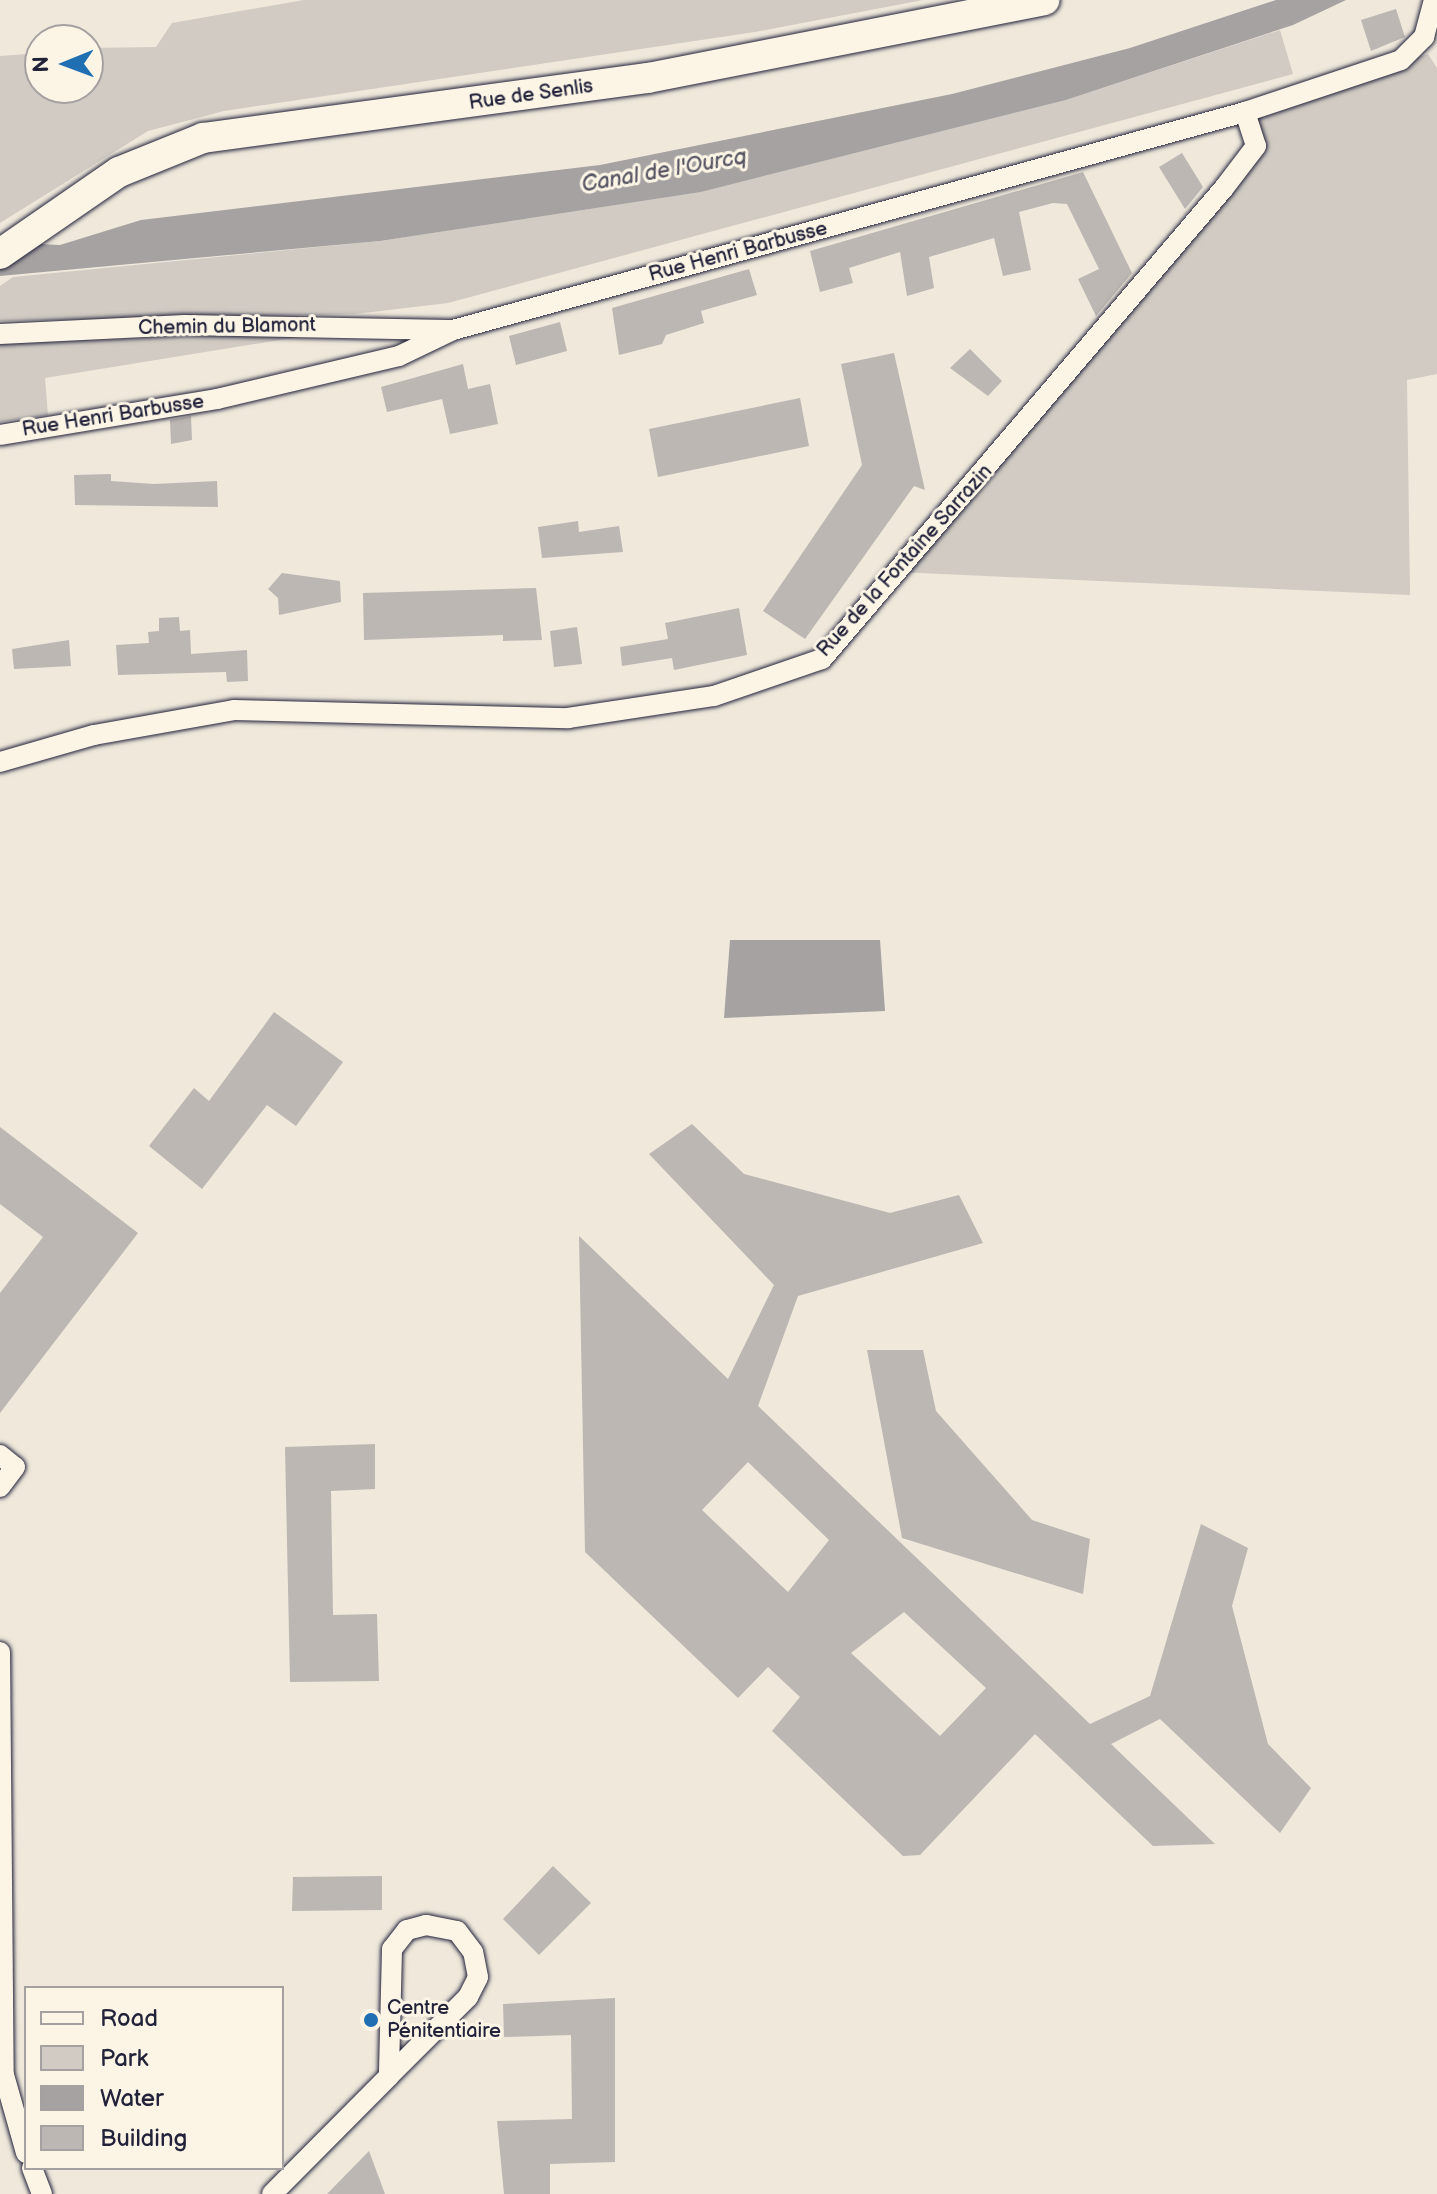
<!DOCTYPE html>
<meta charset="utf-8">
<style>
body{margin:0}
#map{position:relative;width:1437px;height:2194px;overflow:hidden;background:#efe8db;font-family:"Balsamiq Sans",sans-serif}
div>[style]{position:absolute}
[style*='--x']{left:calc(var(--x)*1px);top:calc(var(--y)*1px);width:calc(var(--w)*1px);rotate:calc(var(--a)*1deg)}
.green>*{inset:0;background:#d1cbc3}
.water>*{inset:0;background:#a6a2a2}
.building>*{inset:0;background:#bcb7b3}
.roads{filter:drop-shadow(0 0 2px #22223b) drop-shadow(0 0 2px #22223b)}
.minor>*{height:20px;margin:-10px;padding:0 10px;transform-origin:10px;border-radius:10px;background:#fcf5e5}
.secondary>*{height:30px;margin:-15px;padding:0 15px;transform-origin:15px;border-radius:15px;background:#fcf5e5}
.dots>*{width:22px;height:22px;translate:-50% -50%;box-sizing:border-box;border:4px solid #fcf5e5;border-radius:50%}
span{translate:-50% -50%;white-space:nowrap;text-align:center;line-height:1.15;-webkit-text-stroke:6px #fcf5e5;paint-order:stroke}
.street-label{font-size:20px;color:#22223b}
.poi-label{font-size:20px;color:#22223b}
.left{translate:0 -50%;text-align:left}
.water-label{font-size:22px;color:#575564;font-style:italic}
.legend{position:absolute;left:24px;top:1986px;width:260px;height:184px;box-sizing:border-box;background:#fcf5e5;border:2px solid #a5a1a1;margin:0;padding:10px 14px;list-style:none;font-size:24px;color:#22223b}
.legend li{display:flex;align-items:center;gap:16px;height:40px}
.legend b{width:40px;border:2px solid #a5a1a1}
.north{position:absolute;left:24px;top:24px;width:80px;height:80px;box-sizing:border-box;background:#fcf5e5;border:2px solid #a5a1a1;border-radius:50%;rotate:269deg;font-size:22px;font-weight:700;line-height:32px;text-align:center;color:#22223b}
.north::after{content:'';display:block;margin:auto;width:28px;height:36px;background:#1f6fb2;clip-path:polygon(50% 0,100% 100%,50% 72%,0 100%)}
</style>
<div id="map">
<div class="green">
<i style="clip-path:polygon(304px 0,923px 0,755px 32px,224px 111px,148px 131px,0 223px,0 56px,40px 53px,40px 88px,88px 88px,88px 48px,156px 47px,172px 23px)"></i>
<i style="clip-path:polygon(1280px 30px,1293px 74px,448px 303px,355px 314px,0 321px,0 286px,13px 277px,380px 241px,700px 192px,1066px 100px)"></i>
<i style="clip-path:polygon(1428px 54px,1437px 68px,1437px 374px,1407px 380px,1410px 595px,898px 572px,1256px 146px,1246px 112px)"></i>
<i style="clip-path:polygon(329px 332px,45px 378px,48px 415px,0 422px,0 343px)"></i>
</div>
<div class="water">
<i style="clip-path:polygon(1276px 0,1346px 0,1293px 25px,1066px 100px,701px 192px,380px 241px,0 276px,0 242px,60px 245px,141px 220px,600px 165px,952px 94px,1130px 48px)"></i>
<i style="clip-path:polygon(730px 940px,880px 940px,885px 1011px,724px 1018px)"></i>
</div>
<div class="building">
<i style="clip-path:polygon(1396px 9px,1405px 37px,1371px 51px,1361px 20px)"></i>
<i style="clip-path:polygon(1182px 153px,1203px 187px,1185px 209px,1159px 167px)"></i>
<i style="clip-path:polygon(1083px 172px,1132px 273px,1096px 316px,1078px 279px,1099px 269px,1067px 204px,1053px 203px,1019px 212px,1031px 270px,1003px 276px,994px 238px,929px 257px,934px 288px,907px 296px,900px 252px,849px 268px,853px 283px,820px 292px,810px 251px)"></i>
<i style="clip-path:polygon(749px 269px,757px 295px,701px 311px,704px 323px,666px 335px,662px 344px,619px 355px,612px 308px)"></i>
<i style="clip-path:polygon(560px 322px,567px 351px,516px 365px,509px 336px)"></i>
<i style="clip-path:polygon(970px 349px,1002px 381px,988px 396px,950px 368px)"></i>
<i style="clip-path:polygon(894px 353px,925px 490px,914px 486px,805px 639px,763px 611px,862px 465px,841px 364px)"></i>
<i style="clip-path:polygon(463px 364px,468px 389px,490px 384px,498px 424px,450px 434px,442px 399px,387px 412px,381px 387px)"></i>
<i style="clip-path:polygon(800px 398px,809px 446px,658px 477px,649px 429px)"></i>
<i style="clip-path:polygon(191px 416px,192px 440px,171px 444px,170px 420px)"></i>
<i style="clip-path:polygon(111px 474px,111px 481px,154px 484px,217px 481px,218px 507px,75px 505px,74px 475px)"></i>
<i style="clip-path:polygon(578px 521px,579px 532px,619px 526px,623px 552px,542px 558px,538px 527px)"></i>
<i style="clip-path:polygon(282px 573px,340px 581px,341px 602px,279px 615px,278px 598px,268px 589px)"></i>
<i style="clip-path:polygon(536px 588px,542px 640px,503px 641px,503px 635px,364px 640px,363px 593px)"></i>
<i style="clip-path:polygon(739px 608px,747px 655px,674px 670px,672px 658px,622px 666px,620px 647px,668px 639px,665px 623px)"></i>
<i style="clip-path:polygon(179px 617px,180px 631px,190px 630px,191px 654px,247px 650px,248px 681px,227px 682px,226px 672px,118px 675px,116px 645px,149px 643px,148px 632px,159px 631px,159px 618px)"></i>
<i style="clip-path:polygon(577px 627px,582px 664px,554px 667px,550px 631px)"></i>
<i style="clip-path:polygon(69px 640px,71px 666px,14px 669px,12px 649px)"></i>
<i style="clip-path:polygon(274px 1012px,343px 1062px,296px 1126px,267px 1105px,202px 1189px,149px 1146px,194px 1088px,209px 1101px)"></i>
<i style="clip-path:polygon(evenodd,692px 1124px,744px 1174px,890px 1213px,959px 1195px,983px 1243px,798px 1296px,758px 1406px,1090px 1724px,1150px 1696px,1201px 1524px,1248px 1548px,1232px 1606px,1268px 1744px,1311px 1788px,1280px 1833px,1160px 1719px,1111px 1744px,1215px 1844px,1153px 1846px,1035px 1734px,920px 1855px,903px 1856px,772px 1731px,800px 1697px,768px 1667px,738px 1698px,585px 1552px,579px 1236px,728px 1379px,774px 1285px,649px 1154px,692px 1124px,748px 1462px,829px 1540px,788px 1592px,702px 1510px,748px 1462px,692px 1124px,904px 1612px,986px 1688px,940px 1736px,851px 1653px,904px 1612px)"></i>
<i style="clip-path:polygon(0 1127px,138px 1233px,0 1413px,0 1293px,43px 1237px,0 1204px)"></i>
<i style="clip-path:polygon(867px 1350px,923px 1350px,936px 1411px,1032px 1520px,1090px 1539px,1083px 1594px,902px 1538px)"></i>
<i style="clip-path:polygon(375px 1444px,375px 1489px,331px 1491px,333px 1615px,377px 1614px,379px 1681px,290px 1682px,285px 1447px)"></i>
<i style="clip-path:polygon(553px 1866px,591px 1903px,539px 1955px,503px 1919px)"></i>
<i style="clip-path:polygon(382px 1876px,382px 1910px,292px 1911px,293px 1877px)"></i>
<i style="clip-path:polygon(615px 1998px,615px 2162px,550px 2164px,550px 2194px,504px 2194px,497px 2121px,572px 2119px,571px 2035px,504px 2037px,503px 2004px)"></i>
<i style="clip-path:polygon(369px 2151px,385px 2194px,327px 2194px)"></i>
</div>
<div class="roads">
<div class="minor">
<i style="--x:0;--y:334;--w:185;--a:-2.8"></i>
<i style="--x:185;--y:325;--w:264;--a:1.1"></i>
<i style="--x:0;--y:435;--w:220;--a:-9.4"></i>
<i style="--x:217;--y:399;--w:187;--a:-13.3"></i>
<i style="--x:399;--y:356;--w:60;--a:-25.7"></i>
<i style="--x:453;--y:330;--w:821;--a:-15.39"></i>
<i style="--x:1245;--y:112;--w:164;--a:-18.4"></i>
<i style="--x:1401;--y:60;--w:33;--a:-45"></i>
<i style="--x:1424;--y:37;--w:38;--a:-75"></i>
<i style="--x:0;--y:762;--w:98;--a:-16"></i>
<i style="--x:94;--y:735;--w:142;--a:-10.1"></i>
<i style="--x:234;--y:710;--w:334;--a:1.4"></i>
<i style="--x:568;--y:718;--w:148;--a:-8.6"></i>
<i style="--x:714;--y:696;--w:114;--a:-18.9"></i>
<i style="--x:822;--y:659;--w:619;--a:-49.52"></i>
<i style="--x:1224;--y:188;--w:53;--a:-52.7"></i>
<i style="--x:1256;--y:146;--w:36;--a:-108"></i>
<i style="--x:0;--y:1455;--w:19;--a:39"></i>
<i style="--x:15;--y:1467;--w:25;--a:127"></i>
<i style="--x:0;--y:1652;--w:423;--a:89.5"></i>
<i style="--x:4;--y:2075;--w:81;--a:74.2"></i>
<i style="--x:32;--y:2168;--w:28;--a:69"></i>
<i style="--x:272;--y:2194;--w:166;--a:-45.2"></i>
<i style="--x:389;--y:2076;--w:112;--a:-45"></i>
<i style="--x:468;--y:1997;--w:22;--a:-63"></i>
<i style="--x:478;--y:1977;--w:25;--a:-101"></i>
<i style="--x:473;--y:1952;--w:26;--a:-127"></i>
<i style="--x:457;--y:1931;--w:32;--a:-169"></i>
<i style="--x:426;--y:1925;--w:20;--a:165"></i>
<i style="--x:407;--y:1930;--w:24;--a:128"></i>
<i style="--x:392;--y:1949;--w:127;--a:91.4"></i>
</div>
<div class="secondary">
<i style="--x:0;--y:254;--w:145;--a:-34.6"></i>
<i style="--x:119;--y:172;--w:91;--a:-22"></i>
<i style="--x:203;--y:138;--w:449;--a:-7.7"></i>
<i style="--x:648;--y:78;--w:404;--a:-11.1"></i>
</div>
</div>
<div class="dots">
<i style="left:371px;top:2020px;background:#1f6fb2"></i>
</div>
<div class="street-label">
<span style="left:531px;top:95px;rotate:-8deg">Rue de Senlis</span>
<span style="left:738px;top:252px;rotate:-15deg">Rue Henri Barbusse</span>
<span style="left:227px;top:327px;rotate:-1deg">Chemin du Blamont</span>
<span style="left:113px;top:416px;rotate:-9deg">Rue Henri Barbusse</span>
<span style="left:905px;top:561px;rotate:-48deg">Rue de la Fontaine Sarrazin</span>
</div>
<div class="poi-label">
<span class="left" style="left:387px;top:2020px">Centre<br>Pénitentiaire</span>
</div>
<div class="water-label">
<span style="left:664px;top:171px;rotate:-10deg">Canal de l'Ourcq</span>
</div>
<ul class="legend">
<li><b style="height:10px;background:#fcf5e5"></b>Road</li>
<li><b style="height:22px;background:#d1cbc3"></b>Park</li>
<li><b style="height:22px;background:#a6a2a2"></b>Water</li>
<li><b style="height:22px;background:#bcb7b3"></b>Building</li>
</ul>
<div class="north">N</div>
</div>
